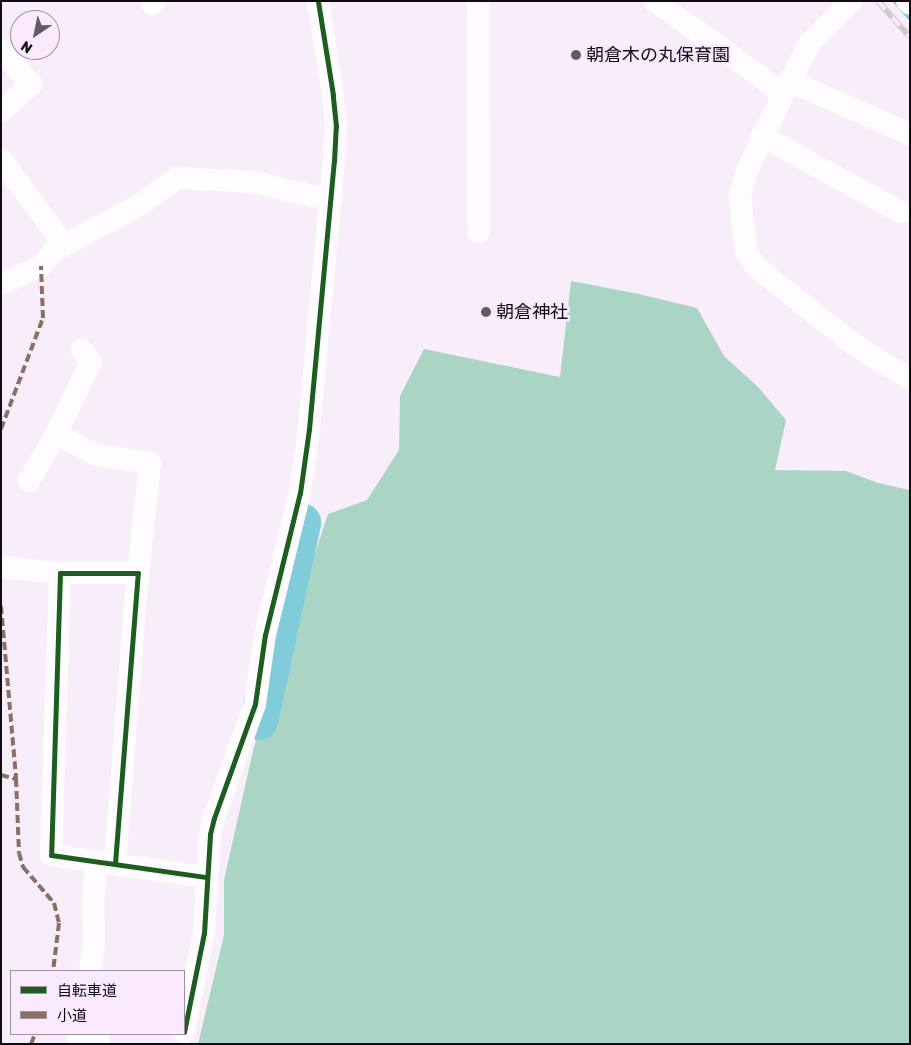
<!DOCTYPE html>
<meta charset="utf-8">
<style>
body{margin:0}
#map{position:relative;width:911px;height:1045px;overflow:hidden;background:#f7eefa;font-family:Rubik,"Noto Sans JP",sans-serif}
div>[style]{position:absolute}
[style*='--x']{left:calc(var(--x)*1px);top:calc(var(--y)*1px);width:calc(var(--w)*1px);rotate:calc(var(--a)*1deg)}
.forest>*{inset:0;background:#aad5c5}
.stream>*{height:6px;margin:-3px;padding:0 3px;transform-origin:3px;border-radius:3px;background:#80ccda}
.river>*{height:38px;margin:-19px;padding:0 19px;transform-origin:19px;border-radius:19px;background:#80ccda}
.minor>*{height:22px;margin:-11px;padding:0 11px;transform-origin:11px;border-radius:11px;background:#fefcfe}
.rail>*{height:5.5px;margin-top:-2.75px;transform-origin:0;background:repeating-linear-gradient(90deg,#fae9ff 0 11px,#cccace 0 22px);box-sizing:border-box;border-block:1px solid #cccace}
.quiet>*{height:4px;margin-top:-2px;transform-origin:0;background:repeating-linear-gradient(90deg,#8d6e63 0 8px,transparent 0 12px)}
.cycleway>*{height:5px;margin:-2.5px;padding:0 2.5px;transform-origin:2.5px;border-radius:2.5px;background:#1b5e20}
.dots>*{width:14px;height:14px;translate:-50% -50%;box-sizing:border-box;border:2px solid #fae9ff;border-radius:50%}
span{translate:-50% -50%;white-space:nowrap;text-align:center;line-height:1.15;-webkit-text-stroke:5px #fae9ff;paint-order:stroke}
.poi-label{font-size:18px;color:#110b14}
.left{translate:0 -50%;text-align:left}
.frame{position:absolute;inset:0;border:2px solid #110b14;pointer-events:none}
.legend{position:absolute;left:10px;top:970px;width:175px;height:65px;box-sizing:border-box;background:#fae9ff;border:1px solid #9d90a1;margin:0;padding:6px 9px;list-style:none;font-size:15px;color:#110b14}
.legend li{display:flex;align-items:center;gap:10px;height:25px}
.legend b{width:25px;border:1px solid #9d90a1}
.north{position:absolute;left:10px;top:10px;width:50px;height:50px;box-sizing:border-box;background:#fae9ff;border:1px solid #9d90a1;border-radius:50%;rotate:214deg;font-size:14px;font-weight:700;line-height:20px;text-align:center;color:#110b14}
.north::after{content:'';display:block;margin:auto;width:18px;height:22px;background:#625a64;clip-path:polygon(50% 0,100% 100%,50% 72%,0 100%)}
</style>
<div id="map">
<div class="forest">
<i style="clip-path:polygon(571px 281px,639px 294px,697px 308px,724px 356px,758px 387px,786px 420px,775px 470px,846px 471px,878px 483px,910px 490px,910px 1044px,198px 1044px,224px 935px,224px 880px,253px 751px,274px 676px,328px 514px,367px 500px,399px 450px,400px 396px,424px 349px,560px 377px)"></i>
</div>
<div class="stream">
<i style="--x:896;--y:1;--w:21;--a:49"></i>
</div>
<div class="river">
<i style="--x:259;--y:721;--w:203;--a:-77.7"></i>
</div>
<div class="minor">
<i style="--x:478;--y:1;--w:231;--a:89.8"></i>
<i style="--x:654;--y:1;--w:80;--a:34.9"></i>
<i style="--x:720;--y:47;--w:79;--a:36.7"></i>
<i style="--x:851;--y:1;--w:59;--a:134.3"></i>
<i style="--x:810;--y:43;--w:58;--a:117.9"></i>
<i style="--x:783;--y:94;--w:83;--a:115"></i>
<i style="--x:748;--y:169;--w:26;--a:108"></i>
<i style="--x:740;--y:194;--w:57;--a:84"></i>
<i style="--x:746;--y:251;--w:19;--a:58"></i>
<i style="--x:756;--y:267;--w:124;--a:38.4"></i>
<i style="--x:853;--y:344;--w:67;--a:31.6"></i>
<i style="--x:907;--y:1;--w:4;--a:45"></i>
<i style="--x:152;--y:4;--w:4;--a:-45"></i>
<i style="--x:1;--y:51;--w:45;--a:47.7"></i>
<i style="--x:31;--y:84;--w:41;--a:137"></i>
<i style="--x:789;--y:81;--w:132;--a:23.7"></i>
<i style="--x:762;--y:136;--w:158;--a:28.8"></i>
<i style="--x:1;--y:159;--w:107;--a:53.8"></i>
<i style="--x:1;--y:284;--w:44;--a:-24.2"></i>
<i style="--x:41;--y:266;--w:21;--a:-49"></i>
<i style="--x:55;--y:250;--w:94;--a:-27.9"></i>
<i style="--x:138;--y:206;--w:48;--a:-35.7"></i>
<i style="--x:177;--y:178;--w:78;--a:2.9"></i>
<i style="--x:255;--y:182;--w:38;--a:15"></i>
<i style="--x:292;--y:192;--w:40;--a:10"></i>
<i style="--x:56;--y:434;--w:46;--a:27.1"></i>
<i style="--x:97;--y:455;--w:54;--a:8.6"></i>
<i style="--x:150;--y:463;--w:111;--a:96.2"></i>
<i style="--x:29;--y:481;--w:54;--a:-60.1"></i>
<i style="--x:56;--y:434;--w:80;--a:-64.1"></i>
<i style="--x:91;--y:362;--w:15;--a:-127"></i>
<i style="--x:1;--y:567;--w:59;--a:5.8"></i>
<i style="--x:115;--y:863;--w:291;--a:-85.5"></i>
<i style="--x:138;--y:573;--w:78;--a:180"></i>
<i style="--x:60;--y:573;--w:282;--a:91.8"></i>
<i style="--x:51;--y:855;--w:157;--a:8.1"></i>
<i style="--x:90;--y:971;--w:26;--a:-81"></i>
<i style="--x:94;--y:945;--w:39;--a:-91"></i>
<i style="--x:93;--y:906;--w:43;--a:-86"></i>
<i style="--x:184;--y:1032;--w:101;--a:-78.6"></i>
<i style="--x:204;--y:933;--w:99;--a:-86.5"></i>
<i style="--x:210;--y:834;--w:16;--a:-76"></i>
<i style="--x:214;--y:818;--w:121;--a:-70.2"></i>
<i style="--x:255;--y:704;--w:70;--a:-81.8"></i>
<i style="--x:265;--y:635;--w:146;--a:-76.2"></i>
<i style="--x:300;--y:493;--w:65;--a:-82"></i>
<i style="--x:309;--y:429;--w:269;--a:-84.7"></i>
<i style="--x:334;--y:161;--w:35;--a:-87"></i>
<i style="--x:336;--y:126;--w:31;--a:-96"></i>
<i style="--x:333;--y:95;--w:95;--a:-99.1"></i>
<i style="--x:80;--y:1034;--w:4;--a:104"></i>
<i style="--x:79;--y:1038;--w:21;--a:14"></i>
</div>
<div class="rail">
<i style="--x:878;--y:1;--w:48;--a:48.4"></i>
</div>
<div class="quiet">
<i style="--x:1;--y:429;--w:119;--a:-69.3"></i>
<i style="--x:43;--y:318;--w:52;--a:-92.2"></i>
<i style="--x:1;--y:606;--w:174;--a:85"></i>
<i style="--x:1;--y:775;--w:16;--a:15"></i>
<i style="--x:16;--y:779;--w:74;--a:87.7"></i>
<i style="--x:19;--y:853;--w:15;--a:74"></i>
<i style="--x:23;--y:867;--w:48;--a:49.3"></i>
<i style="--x:54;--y:903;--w:21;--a:76"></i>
<i style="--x:59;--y:923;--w:48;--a:97.1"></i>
<i style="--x:31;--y:1044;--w:11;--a:-68"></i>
</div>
<div class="cycleway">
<i style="--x:115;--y:863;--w:291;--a:-85.5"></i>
<i style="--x:138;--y:573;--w:78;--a:180"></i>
<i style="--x:60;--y:573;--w:282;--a:91.8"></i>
<i style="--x:51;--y:855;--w:157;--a:8.1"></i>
<i style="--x:184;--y:1032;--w:101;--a:-78.6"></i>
<i style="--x:204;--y:933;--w:99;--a:-86.5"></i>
<i style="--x:210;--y:834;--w:16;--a:-76"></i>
<i style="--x:214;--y:818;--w:121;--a:-70.2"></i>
<i style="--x:255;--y:704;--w:70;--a:-81.8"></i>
<i style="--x:265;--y:635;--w:146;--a:-76.2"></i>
<i style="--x:300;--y:493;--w:65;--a:-82"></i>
<i style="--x:309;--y:429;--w:269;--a:-84.7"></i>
<i style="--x:334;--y:161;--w:35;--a:-87"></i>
<i style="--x:336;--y:126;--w:31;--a:-96"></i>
<i style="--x:333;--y:95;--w:95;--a:-99.1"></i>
</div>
<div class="dots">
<i style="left:576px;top:55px;background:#625a64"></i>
<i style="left:486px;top:312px;background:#625a64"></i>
</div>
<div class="poi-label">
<span class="left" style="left:586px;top:55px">朝倉木の丸保育園</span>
<span class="left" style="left:496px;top:312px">朝倉神社</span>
</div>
<div class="frame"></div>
<ul class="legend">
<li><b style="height:6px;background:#1b5e20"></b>自転車道</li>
<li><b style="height:6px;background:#8d6e63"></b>小道</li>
</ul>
<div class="north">N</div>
</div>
